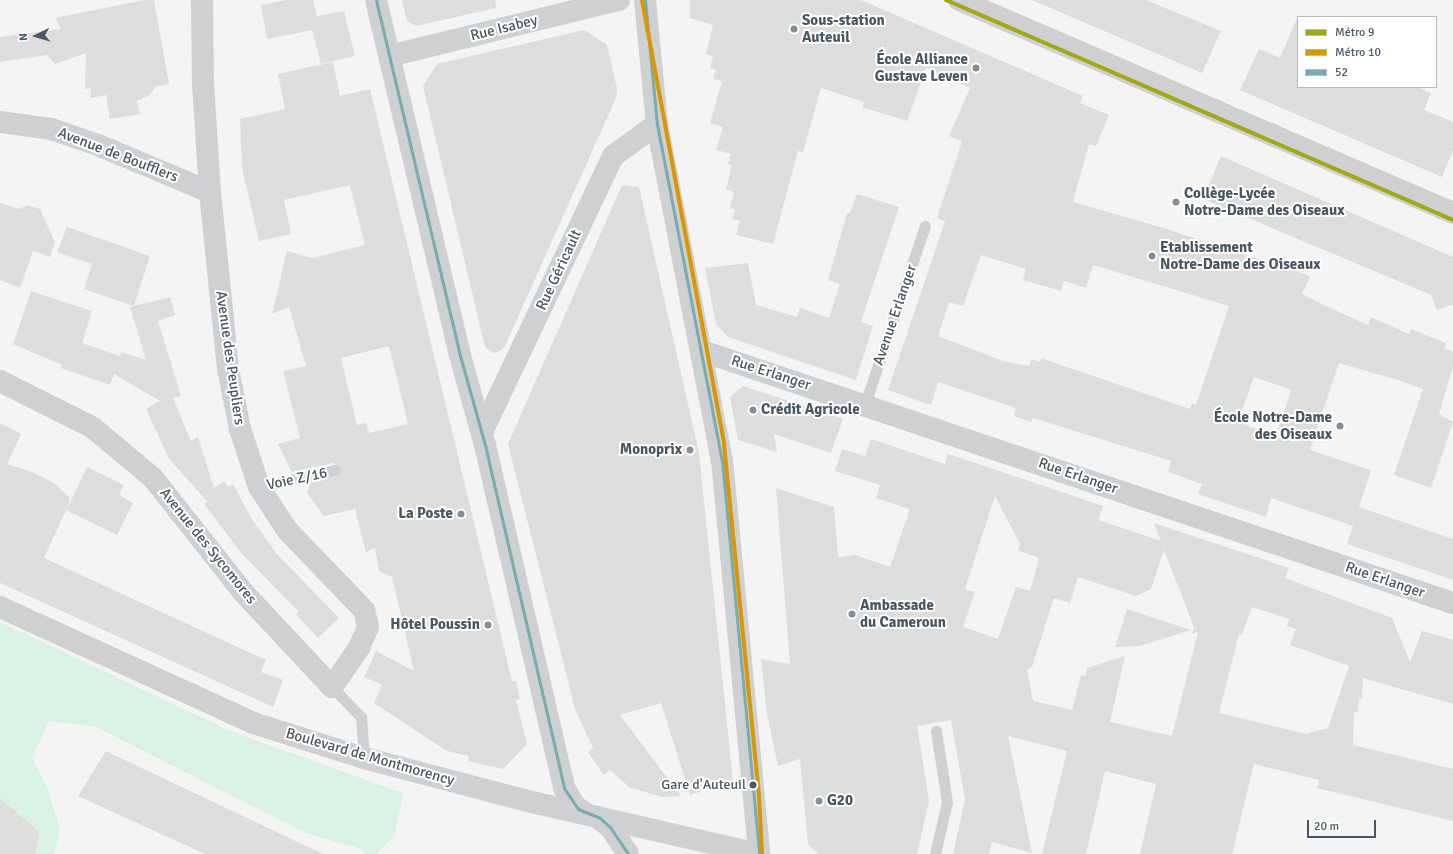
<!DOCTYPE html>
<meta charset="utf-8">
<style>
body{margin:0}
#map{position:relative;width:1453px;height:854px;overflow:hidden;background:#f4f4f4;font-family:Signika,sans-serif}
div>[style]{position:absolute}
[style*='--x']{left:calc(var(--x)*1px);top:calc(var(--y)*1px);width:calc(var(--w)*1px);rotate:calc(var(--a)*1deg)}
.green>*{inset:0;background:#d9f2e3}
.building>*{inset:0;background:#ddddde}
.service>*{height:11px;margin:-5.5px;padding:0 5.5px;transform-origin:5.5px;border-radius:5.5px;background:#ced0d2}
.minor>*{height:22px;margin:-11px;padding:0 11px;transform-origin:11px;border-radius:11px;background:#ced0d2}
.tertiary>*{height:22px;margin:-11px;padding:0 11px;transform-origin:11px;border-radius:11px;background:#ced0d2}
.bus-1>*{height:3px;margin:-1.5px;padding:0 1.5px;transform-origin:1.5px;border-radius:1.5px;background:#77acb3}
.metro-1>*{height:4px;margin:-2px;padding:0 2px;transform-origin:2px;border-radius:2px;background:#a0a813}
.metro-2>*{height:4px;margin:-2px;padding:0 2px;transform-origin:2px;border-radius:2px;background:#dc9600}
.dots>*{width:11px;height:11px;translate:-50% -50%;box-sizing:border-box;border:2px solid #fff;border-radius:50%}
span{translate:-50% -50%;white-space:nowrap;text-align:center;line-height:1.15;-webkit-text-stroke:4px #fff;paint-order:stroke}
.bus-label{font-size:14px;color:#4a5661}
.right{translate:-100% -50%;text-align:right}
.poi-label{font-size:15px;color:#4a5661;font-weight:700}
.left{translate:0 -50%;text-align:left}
.street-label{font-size:15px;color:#4a5661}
.legend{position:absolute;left:1297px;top:16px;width:140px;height:72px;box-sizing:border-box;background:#fff;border:1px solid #b7bbc0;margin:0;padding:5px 7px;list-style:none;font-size:12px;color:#4a5661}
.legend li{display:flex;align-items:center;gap:8px;height:20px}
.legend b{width:20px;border:1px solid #b7bbc0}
.north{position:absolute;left:16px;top:16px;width:40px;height:40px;-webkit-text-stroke:3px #fff;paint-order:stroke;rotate:265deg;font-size:11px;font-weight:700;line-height:16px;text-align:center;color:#4a5661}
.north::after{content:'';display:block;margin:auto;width:14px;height:18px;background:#4a5661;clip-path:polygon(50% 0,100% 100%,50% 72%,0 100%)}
.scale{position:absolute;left:1307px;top:820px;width:69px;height:18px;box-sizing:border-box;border:2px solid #4a5661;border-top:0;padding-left:5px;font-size:12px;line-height:14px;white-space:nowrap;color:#4a5661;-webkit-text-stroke:3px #fff;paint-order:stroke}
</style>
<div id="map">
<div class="green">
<i style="clip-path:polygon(0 622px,230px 731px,403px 793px,395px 835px,376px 854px,367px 854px,361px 849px,306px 833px,96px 727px,49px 721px,32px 758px,47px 787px,60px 829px,54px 854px,35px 854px,39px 835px,36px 829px,0 798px)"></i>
</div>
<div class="building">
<i style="clip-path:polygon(144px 0,154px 0,169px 84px,155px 87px,150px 95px,137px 101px,140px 114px,110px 119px,106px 95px,90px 98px,91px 88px,85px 89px,86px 53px,55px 64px,47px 55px,0 62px,0 37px,61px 29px,55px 18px)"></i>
<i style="clip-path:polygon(286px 0,313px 0,317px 16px,344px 11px,355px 56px,321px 64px,312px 30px,267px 39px,261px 5px)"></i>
<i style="clip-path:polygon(402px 0,495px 0,496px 8px,416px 26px,407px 21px)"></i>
<i style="clip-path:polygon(evenodd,690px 0,861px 0,1083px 96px,1080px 103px,1109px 115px,1096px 146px,1089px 144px,1073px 202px,1167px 229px,1310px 276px,1302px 294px,1328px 307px,1368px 325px,1371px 317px,1409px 334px,1411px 329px,1446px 343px,1444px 348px,1453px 352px,1453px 366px,1439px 414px,1453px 422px,1431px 488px,1394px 475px,1423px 389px,1401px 381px,1339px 363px,1310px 450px,1371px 470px,1359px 507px,1453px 539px,1453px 580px,1347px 544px,1353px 526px,1271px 498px,1266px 517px,1198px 494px,1202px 484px,1168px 472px,1171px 461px,1033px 418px,1031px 422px,1014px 416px,1016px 408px,938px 382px,931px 405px,888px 390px,945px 221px,937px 218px,962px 141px,949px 136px,970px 88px,926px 68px,907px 121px,862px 107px,864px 102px,821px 88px,803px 152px,798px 151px,773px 244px,736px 235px,740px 221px,732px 219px,735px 209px,730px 208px,734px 192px,726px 189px,732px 165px,728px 164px,731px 154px,716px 150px,723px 127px,710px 123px,722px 81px,713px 79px,716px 70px,710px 68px,713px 56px,706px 54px,713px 25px,690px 18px,690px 0,981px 255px,1026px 269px,1023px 280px,1061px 291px,1064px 281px,1086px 288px,1093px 265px,1229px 306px,1196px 405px,1192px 403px,1190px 409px,1041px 358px,1040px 362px,1031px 359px,1029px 366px,1003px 361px,938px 336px,949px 302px,963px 306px,981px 255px,690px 0,1254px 377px,1291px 390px,1276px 436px,1238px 422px,1254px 377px)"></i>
<i style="clip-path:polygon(1032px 0,1146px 0,1221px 31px,1202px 73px)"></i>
<i style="clip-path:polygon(1298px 16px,1298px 87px,1417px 87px,1431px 93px,1424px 110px,1453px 122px,1453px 150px,1442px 177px,1240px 90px,1259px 49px,1280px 58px)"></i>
<i style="clip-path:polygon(584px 30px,607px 45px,617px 88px,616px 98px,505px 346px,501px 351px,493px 353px,485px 347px,423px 86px,437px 64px)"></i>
<i style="clip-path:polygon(evenodd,333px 62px,340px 96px,370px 89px,512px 681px,516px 681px,520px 699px,516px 700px,527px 744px,503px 769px,468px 761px,469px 756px,447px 751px,374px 703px,382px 685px,364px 677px,376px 651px,414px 671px,392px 577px,379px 571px,375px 548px,366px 552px,355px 509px,324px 516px,307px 493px,310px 483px,339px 475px,340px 466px,333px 463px,292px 472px,278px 444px,300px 438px,283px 371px,306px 366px,289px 307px,272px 314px,287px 251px,312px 258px,365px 245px,350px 185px,284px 200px,291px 234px,259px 241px,242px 168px,240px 119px,285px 109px,278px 74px,333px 62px,389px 346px,408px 424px,369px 433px,366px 423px,357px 425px,341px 358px,389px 346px)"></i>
<i style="clip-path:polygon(1221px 156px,1453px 257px,1453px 304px,1437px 310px,1431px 295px,1203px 199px)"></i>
<i style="clip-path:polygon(622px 185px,639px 187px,699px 453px,733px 781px,690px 795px,661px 703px,620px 715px,681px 796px,662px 797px,629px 787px,610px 770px,604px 775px,588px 752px,593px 748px,575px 709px,508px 444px)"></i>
<i style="clip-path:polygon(857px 194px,899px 207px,861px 322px,873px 326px,856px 380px,728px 337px,716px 324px,705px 268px,748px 263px,756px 305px,797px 317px,800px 308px,829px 318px,840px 284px,828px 280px,847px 213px,850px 213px)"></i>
<i style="clip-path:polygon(0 203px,19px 209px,28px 205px,40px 209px,55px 242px,50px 257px,33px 251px,20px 288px,0 280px)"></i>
<i style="clip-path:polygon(67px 227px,150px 256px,134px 306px,170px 297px,175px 315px,158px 321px,181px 396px,173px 398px,191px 441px,198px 437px,214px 488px,224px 481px,228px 487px,233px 484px,251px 518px,277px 554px,339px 618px,318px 638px,296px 614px,299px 612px,242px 554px,204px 504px,208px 502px,169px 459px,146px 409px,160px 401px,114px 374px,110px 385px,61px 368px,62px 365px,13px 344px,31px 291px,92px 311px,82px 343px,120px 356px,121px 352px,146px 360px,130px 307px,134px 306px,84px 289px,92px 264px,57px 252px)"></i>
<i style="clip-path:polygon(743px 386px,843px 419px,831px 453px,774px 434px,777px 452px,738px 440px,730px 397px)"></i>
<i style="clip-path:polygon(0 423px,21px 434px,7px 464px,32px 472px,54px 483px,70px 498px,67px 509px,87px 467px,124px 485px,119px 495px,133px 503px,117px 535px,66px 510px,44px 558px,266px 660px,261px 672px,283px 680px,273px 707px,0 583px)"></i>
<i style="clip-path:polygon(evenodd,871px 439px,945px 464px,948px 454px,1103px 506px,1098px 520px,1161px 541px,1154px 523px,1289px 568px,1285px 578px,1392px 618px,1410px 662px,1422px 631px,1453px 640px,1453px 704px,1363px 678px,1362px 699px,1359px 699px,1358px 712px,1354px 712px,1353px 745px,1453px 769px,1453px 821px,1317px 788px,1319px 780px,1254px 764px,1232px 854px,1140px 854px,1156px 784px,1105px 771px,1086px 854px,1042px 854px,1067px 751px,1008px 736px,1032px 853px,992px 842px,989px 854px,953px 854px,965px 800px,951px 720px,917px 726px,929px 801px,917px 854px,818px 854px,808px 844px,800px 759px,778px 766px,767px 714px,761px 659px,790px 664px,776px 488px,834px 507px,838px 557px,856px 555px,890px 567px,910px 509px,876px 498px,880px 485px,835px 471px,842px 449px,865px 456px,871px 439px,995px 496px,1020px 544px,1018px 550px,1039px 558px,1030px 591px,1016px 587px,998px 639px,963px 627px,975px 592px,965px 589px,995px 496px,871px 439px,1164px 550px,1194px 627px,1192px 634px,1198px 632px,1172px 736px,1110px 722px,1125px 656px,1087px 668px,1085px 676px,1081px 675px,1072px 710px,1033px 701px,1027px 669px,1032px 667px,1054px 598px,1070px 603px,1078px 577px,1136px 596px,1151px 589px,1164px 550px,871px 439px,1252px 607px,1289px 619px,1287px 626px,1296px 629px,1290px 645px,1349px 666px,1328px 728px,1307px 734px,1219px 713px,1239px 634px,1242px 635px,1252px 607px)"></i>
<i style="clip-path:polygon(1127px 609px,1191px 630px,1140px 646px,1115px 647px)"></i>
<i style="clip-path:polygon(106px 751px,323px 854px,205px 854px,78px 796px)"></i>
<i style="clip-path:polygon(0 798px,36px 829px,39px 835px,35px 854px,0 854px)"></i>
</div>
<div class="service">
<i style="--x:865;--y:404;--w:188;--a:-71.4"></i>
<i style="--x:259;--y:487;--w:78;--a:-12.6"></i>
<i style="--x:332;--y:687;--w:42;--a:46"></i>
<i style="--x:361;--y:717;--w:41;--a:85.8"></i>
<i style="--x:935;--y:854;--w:53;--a:-77"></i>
<i style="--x:947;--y:802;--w:72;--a:-98.8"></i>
</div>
<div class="minor">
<i style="--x:959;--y:0;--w:538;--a:23.32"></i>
<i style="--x:389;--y:56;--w:237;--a:-13.7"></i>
<i style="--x:0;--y:122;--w:51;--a:7.8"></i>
<i style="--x:51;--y:129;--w:50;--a:18.8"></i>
<i style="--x:98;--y:145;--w:121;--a:22.8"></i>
<i style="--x:702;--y:351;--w:792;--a:18.55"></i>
<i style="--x:0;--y:381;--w:103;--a:26.6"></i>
<i style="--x:92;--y:427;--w:80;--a:39.9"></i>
<i style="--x:153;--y:478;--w:145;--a:51.7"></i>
<i style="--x:243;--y:592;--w:130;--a:46.9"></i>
<i style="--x:332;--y:687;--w:47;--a:-55.3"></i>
<i style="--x:359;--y:648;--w:23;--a:-67"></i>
<i style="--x:368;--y:627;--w:17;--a:-103"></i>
<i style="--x:364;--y:610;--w:111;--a:-133.9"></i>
<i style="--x:287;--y:530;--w:51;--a:-123.1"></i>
<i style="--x:259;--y:487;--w:61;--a:-108.1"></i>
<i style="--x:240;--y:429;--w:61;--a:-101.3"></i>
<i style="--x:228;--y:369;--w:178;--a:-95.8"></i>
<i style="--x:210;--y:192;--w:107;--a:-93.7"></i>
<i style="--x:203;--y:85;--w:85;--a:-90.7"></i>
<i style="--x:482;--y:432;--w:306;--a:-64.6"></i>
<i style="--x:613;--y:156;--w:54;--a:-36"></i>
</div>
<div class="tertiary">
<i style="--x:376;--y:0;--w:362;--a:76.7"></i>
<i style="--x:459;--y:352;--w:97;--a:74.4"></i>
<i style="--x:485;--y:445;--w:352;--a:77"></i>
<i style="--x:564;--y:788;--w:21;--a:59"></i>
<i style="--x:575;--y:806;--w:14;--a:34"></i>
<i style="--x:645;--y:0;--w:125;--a:84.5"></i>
<i style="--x:657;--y:124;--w:342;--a:79.1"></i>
<i style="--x:722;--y:460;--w:396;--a:84.6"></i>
<i style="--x:0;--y:607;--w:278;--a:24.6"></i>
<i style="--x:253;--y:723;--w:116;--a:17.5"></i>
<i style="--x:364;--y:758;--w:178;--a:14.7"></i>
<i style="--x:536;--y:803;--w:229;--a:12.9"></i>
<i style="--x:597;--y:817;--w:16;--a:38"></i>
<i style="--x:610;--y:827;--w:32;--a:56"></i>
</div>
<div class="bus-1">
<i style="--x:376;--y:0;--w:362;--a:76.7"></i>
<i style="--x:459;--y:352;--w:97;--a:74.4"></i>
<i style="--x:485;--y:445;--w:352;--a:77"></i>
<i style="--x:564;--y:788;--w:25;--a:56"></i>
<i style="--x:578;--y:809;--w:24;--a:22"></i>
<i style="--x:600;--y:818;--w:13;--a:42"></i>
<i style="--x:610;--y:827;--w:32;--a:56"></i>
<i style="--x:645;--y:0;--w:125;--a:84.5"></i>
<i style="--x:657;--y:124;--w:342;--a:79.1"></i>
<i style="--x:722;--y:460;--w:396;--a:84.6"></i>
</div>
<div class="metro-1">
<i style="--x:946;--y:0;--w:553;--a:23.46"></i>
</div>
<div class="metro-2">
<i style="--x:642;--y:0;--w:452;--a:79.5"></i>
<i style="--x:724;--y:444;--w:353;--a:84.3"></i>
<i style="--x:759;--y:795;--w:59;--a:87.1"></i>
</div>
<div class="dots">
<i style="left:794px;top:29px;background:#868d94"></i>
<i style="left:976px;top:68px;background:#868d94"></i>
<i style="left:1176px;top:202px;background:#868d94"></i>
<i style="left:1152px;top:256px;background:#868d94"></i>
<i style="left:753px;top:410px;background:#868d94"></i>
<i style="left:1340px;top:426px;background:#868d94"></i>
<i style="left:690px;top:450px;background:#868d94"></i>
<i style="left:461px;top:514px;background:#868d94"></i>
<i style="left:852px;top:614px;background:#868d94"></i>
<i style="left:488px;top:625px;background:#868d94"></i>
<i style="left:753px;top:785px;background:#4a5661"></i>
<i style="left:819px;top:801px;background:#868d94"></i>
</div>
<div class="bus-label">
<span class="right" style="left:746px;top:785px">Gare d'Auteuil</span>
</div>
<div class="poi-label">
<span class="left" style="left:802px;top:29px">Sous-station<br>Auteuil</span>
<span class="right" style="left:968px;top:68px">École Alliance<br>Gustave Leven</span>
<span class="left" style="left:1184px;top:202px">Collège-Lycée<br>Notre-Dame des Oiseaux</span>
<span class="left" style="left:1160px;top:256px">Etablissement<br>Notre-Dame des Oiseaux</span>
<span class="left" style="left:761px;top:410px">Crédit Agricole</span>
<span class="right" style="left:1332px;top:426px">École Notre-Dame<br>des Oiseaux</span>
<span class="right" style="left:682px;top:450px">Monoprix</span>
<span class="right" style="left:453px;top:514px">La Poste</span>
<span class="left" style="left:860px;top:614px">Ambassade<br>du Cameroun</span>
<span class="right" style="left:480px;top:625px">Hôtel Poussin</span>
<span class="left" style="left:827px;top:801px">G20</span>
</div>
<div class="street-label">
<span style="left:504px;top:28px;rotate:-14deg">Rue Isabey</span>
<span style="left:118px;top:155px;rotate:21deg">Avenue de Boufflers</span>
<span style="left:559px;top:270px;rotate:-65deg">Rue Géricault</span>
<span style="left:895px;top:315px;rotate:-71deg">Avenue Erlanger</span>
<span style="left:230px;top:358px;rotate:82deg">Avenue des Peupliers</span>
<span style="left:771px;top:373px;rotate:18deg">Rue Erlanger</span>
<span style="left:1078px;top:476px;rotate:19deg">Rue Erlanger</span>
<span style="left:297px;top:479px;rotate:-12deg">Voie Z/16</span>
<span style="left:208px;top:546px;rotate:51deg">Avenue des Sycomores</span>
<span style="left:1385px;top:580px;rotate:19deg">Rue Erlanger</span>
<span style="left:370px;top:757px;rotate:16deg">Boulevard de Montmorency</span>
</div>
<ul class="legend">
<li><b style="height:5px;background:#a0a813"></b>Métro 9</li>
<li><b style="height:5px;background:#dc9600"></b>Métro 10</li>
<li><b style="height:5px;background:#77acb3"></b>52</li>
</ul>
<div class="north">N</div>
<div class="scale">20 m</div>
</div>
